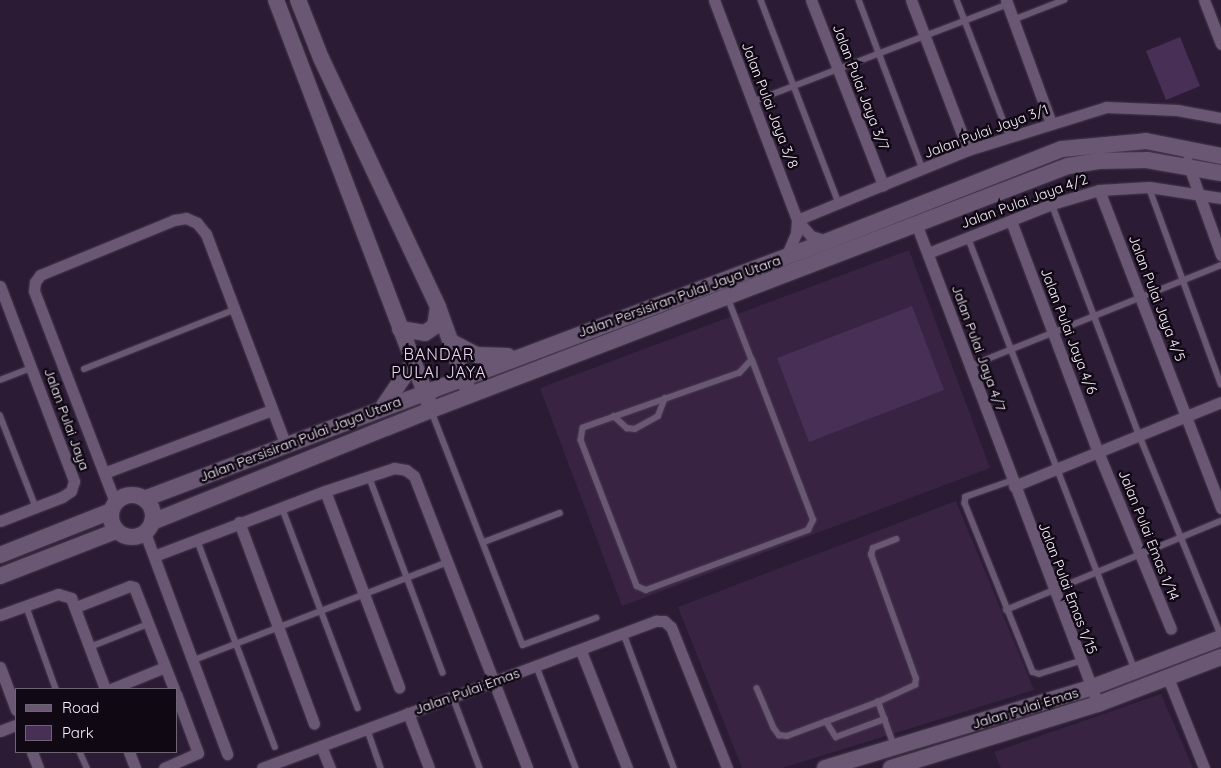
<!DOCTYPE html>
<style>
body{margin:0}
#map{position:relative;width:1221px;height:768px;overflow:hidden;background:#2b1b34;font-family:Quicksand,sans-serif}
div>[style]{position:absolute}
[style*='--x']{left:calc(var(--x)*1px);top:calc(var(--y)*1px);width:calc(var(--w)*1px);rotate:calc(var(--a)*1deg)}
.built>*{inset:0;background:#382442}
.green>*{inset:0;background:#482f56}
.roads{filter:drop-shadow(0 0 1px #46394d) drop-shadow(0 0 1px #46394d)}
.lane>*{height:5.5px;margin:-2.75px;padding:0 2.75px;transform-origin:2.75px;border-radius:2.75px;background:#695773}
.street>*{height:11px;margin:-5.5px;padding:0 5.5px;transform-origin:5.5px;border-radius:5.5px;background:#695773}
.secondary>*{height:16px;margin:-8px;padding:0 8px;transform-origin:8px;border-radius:8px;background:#695773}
.secondary>.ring{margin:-8px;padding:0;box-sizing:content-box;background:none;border:16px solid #695773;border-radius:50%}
span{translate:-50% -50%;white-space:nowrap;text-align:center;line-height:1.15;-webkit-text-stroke:5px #100914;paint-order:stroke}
.street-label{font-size:14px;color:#f9f1fe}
.quarter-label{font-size:16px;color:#ead5f6;letter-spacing:1px}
.legend{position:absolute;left:15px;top:688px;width:162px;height:65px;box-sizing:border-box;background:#100914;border:1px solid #6d6672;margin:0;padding:6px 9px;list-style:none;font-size:15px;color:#f9f1fe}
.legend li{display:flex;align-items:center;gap:10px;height:25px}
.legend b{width:25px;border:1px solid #6d6672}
</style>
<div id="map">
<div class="built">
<i style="clip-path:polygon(909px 250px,990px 468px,622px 606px,540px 388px)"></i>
<i style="clip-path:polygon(956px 501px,1034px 690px,782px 768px,742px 768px,678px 607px)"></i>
<i style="clip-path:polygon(1161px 694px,1193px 768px,1001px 768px,994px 752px)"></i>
</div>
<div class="green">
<i style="clip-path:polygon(1180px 37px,1200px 86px,1166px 100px,1146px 51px)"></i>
<i style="clip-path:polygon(912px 306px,944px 390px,809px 442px,777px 358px)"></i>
</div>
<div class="roads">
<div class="lane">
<i style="--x:761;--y:0;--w:217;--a:69"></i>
<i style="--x:859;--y:0;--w:181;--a:69.3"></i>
<i style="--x:957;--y:0;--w:145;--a:68.9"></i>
<i style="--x:1013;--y:20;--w:55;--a:-21.4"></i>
<i style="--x:752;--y:102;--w:274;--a:-20.9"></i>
<i style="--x:1149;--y:187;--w:210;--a:69.9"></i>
<i style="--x:1052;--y:204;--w:246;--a:69.3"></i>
<i style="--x:1139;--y:434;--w:217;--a:67.8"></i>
<i style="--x:968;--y:237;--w:464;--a:68.9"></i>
<i style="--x:728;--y:298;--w:66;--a:68.8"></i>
<i style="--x:752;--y:360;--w:18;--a:133"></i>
<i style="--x:740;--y:373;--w:166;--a:160.7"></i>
<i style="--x:583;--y:428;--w:12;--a:99"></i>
<i style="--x:581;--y:440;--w:156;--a:69"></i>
<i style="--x:637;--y:586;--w:10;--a:24"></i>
<i style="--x:646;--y:590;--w:173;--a:-20.3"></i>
<i style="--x:808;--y:530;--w:11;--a:-63"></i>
<i style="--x:813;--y:520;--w:171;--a:-110.9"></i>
<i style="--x:970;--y:366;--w:271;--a:-21.9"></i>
<i style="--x:84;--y:369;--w:161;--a:-21.5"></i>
<i style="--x:0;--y:380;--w:33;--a:-21"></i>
<i style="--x:432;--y:412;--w:250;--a:68.7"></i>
<i style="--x:523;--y:645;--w:78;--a:-20.3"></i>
<i style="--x:0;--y:415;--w:99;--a:68.6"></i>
<i style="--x:614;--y:416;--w:18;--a:43"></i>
<i style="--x:627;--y:428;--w:8;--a:7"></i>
<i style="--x:635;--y:429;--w:26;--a:-29"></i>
<i style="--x:658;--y:416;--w:19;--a:-69"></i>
<i style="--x:369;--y:476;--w:210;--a:69.4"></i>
<i style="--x:1012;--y:481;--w:49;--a:160.8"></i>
<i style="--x:966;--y:497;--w:6;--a:99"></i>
<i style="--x:965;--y:503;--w:182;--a:68.1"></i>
<i style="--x:1033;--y:672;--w:6;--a:18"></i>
<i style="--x:1039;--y:674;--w:43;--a:-17.6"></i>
<i style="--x:282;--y:507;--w:215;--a:69.3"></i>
<i style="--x:197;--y:539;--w:222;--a:69.4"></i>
<i style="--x:484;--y:542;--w:81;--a:-20.9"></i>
<i style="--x:26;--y:605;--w:89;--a:70.3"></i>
<i style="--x:1006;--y:610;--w:233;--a:-22.5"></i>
<i style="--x:624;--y:634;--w:143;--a:69.5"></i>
<i style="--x:90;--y:647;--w:62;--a:-21.6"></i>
<i style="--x:194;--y:660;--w:272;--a:-21.1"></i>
<i style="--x:537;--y:667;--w:108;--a:68.9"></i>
<i style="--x:757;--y:688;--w:43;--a:67"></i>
<i style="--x:774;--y:728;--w:9;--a:54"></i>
<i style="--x:779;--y:735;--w:8;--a:7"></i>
<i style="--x:787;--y:736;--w:97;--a:-20.5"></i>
<i style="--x:453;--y:697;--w:76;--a:69.2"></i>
<i style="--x:826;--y:721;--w:19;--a:58"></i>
<i style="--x:836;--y:737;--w:52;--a:-20.2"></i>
<i style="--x:367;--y:728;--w:42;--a:70.7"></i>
<i style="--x:894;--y:746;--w:47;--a:-110"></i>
<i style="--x:878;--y:702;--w:41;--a:-24.7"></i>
<i style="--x:915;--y:685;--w:6;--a:-81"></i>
<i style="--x:916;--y:679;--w:132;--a:-109.9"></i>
<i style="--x:871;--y:555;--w:7;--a:-74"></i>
<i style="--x:873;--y:548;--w:25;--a:-21"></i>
<i style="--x:80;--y:752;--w:17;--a:66"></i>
</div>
<div class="street">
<i style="--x:714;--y:0;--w:235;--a:69.3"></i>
<i style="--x:797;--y:220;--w:21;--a:49"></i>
<i style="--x:811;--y:236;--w:17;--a:17"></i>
<i style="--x:811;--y:0;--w:199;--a:68.7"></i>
<i style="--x:911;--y:0;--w:160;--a:69.2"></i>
<i style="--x:1006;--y:0;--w:131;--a:69.9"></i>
<i style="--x:1204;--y:0;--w:47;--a:68.9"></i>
<i style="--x:1187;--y:161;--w:100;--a:70.1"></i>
<i style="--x:1099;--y:190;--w:341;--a:69"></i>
<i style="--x:797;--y:220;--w:185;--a:-22.3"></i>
<i style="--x:968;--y:150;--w:145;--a:-17.3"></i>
<i style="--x:1106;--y:107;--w:71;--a:2.4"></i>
<i style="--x:1177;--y:110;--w:45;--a:10.3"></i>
<i style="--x:1011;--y:221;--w:247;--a:69.4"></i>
<i style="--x:1098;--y:452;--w:191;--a:67.6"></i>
<i style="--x:917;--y:226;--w:511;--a:69.26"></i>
<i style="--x:928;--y:253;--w:133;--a:-21.6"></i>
<i style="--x:1052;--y:204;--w:49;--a:-16.6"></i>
<i style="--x:1099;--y:190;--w:50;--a:-3.4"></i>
<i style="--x:1149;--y:187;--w:73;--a:8.7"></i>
<i style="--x:786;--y:257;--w:25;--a:-67"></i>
<i style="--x:796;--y:234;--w:14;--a:-86"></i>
<i style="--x:0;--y:286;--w:209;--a:69.2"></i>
<i style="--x:74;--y:481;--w:10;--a:107"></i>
<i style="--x:71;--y:491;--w:11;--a:146"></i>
<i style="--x:62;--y:497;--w:66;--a:158.8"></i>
<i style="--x:104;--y:473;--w:179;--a:-20.6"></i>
<i style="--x:1014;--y:486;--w:223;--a:-22.1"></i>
<i style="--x:325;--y:491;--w:210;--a:69.3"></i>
<i style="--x:115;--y:502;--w:226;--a:-111"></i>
<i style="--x:34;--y:291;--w:9;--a:-84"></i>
<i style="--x:35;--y:282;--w:9;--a:-54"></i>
<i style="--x:40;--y:275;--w:145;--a:-22.3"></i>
<i style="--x:174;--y:220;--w:12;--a:-9"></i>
<i style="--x:186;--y:218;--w:12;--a:24"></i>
<i style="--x:197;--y:223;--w:14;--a:51"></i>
<i style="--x:206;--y:234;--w:227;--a:69.3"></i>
<i style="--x:239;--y:522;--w:215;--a:69.6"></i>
<i style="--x:145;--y:533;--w:236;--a:69.6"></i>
<i style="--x:154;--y:556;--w:183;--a:-20.8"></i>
<i style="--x:325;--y:491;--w:73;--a:-18.4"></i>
<i style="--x:394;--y:468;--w:12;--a:9"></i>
<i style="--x:406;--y:470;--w:10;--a:37"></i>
<i style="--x:414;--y:476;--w:313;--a:68.8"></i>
<i style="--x:76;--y:607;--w:58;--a:-21.3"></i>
<i style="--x:130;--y:586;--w:4;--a:14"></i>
<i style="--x:134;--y:587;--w:110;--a:68.6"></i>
<i style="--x:0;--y:615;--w:62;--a:-19.9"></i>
<i style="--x:58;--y:594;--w:14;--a:17"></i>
<i style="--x:71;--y:598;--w:97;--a:69.5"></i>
<i style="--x:581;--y:651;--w:126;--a:68.5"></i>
<i style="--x:0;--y:667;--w:46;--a:69.6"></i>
<i style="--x:1168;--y:678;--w:97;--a:68.2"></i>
<i style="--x:111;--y:689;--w:58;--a:-22.2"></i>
<i style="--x:408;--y:713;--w:59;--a:69.1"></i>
<i style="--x:0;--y:731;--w:17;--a:-21"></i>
<i style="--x:321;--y:746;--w:24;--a:68"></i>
<i style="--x:32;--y:752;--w:17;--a:69"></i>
<i style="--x:129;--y:752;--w:17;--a:69"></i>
<i style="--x:164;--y:768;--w:37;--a:-24"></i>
<i style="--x:198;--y:753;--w:63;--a:-110.4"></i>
<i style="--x:262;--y:768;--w:421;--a:-20.5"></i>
<i style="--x:656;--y:621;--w:8;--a:0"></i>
<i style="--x:664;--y:621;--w:9;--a:41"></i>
<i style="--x:671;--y:627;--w:152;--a:68.3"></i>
</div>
<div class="secondary">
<i style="--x:276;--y:0;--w:429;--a:69.2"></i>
<i style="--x:298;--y:0;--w:62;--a:68.4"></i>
<i style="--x:321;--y:58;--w:275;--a:64.8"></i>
<i style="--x:438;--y:307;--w:85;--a:70.1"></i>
<i style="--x:400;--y:329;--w:25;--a:9"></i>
<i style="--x:425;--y:333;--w:12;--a:-35"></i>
<i style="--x:435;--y:326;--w:19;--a:-81"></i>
<i style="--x:451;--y:342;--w:28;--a:27"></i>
<i style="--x:476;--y:355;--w:32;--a:2"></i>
<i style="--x:383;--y:407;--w:53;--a:-55.7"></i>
<i class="ring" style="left:111px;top:495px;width:26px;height:26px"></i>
<i style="--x:144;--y:499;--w:731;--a:-20.67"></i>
<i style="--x:828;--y:241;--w:251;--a:-21.5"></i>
<i style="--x:1062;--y:149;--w:84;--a:-5.4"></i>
<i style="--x:1146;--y:141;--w:76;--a:11.3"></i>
<i style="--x:152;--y:522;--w:301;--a:-21.9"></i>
<i style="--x:431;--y:410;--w:682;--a:-20.96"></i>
<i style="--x:1068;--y:166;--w:31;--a:-9"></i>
<i style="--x:1099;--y:161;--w:48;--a:-1.2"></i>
<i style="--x:1147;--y:160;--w:75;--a:10"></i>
<i style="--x:0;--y:555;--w:119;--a:-21.6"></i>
<i style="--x:0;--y:576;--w:124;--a:-21.2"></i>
<i style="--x:825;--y:768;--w:277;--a:-16.8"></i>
<i style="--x:1090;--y:688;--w:140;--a:-20.9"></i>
<i style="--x:891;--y:768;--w:217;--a:-17.2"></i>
<i style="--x:1098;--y:704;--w:132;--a:-20.9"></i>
</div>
</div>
<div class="street-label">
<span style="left:861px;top:87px;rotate:69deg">Jalan Pulai Jaya 3/7</span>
<span style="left:770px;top:105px;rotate:69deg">Jalan Pulai Jaya 3/8</span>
<span style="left:986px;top:131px;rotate:-20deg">Jalan Pulai Jaya 3/1</span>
<span style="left:1024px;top:201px;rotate:-20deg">Jalan Pulai Jaya 4/2</span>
<span style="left:679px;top:296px;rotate:-20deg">Jalan Persisiran Pulai Jaya Utara</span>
<span style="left:1157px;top:298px;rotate:69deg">Jalan Pulai Jaya 4/5</span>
<span style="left:1069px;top:331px;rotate:69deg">Jalan Pulai Jaya 4/6</span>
<span style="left:979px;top:348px;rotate:70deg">Jalan Pulai Jaya 4/7</span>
<span style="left:67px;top:419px;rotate:70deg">Jalan Pulai Jaya</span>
<span style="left:300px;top:439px;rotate:-21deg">Jalan Persisiran Pulai Jaya Utara</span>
<span style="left:1149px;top:535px;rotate:68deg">Jalan Pulai Emas 1/14</span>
<span style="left:1068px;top:588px;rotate:69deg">Jalan Pulai Emas 1/15</span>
<span style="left:467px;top:691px;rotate:-20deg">Jalan Pulai Emas</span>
<span style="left:1025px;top:708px;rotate:-17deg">Jalan Pulai Emas</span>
</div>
<div class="quarter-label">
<span style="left:439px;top:363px">BANDAR<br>PULAI JAYA</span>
</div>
<ul class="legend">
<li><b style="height:6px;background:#695773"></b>Road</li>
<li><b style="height:14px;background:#482f56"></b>Park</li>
</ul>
</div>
